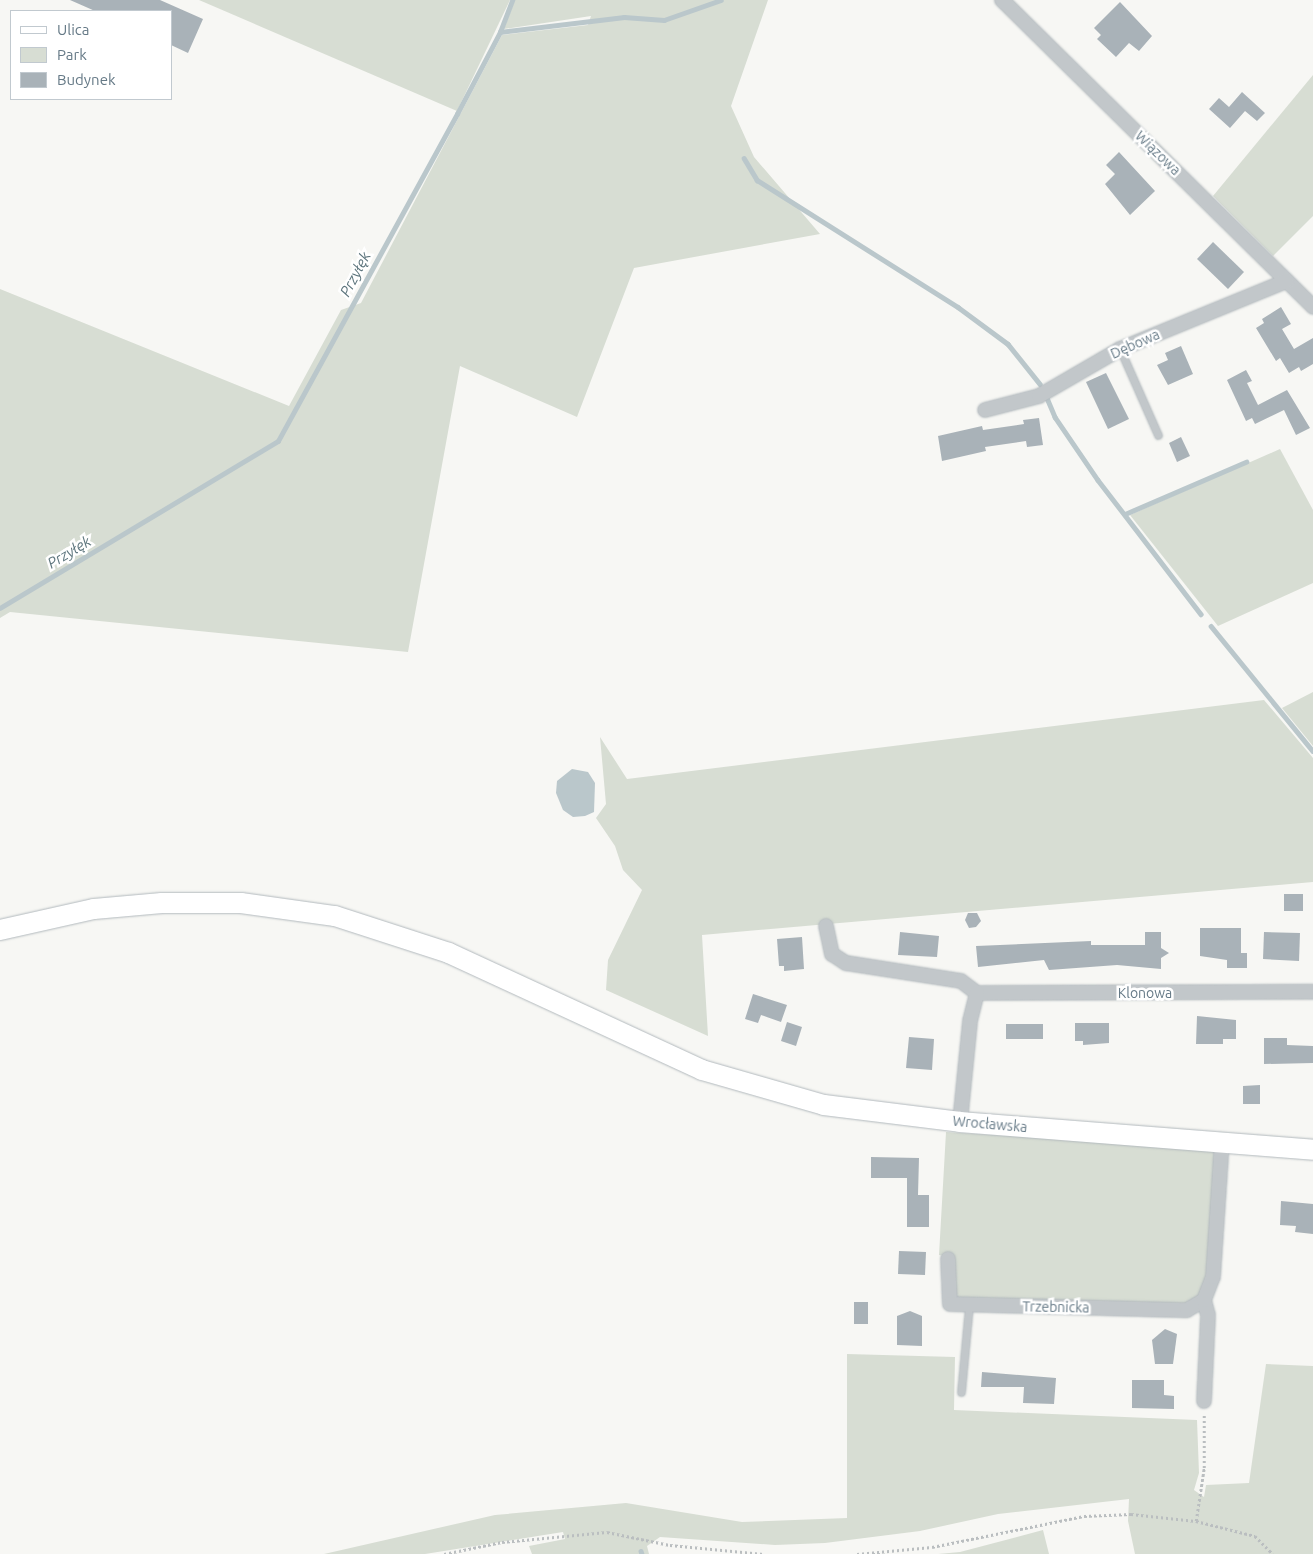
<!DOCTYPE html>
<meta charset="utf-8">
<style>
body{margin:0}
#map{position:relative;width:1313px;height:1554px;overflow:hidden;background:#f7f7f4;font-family:Ubuntu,sans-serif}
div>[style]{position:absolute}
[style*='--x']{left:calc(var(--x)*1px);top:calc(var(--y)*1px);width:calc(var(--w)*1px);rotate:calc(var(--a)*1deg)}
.green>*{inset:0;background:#d7ddd3}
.water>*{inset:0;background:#bac7cb}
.stream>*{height:4.5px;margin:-2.25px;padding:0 2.25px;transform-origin:2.25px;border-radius:2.25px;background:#bac7cb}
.building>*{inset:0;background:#a9b2b8}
.path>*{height:2.5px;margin-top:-1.25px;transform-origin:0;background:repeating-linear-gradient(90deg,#babec0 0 2.5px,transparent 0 5px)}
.roads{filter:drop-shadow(0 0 1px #b2b9bd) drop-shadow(0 0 1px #b2b9bd)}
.lane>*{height:7px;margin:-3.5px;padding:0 3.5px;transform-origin:3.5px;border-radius:3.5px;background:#c2c7ca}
.street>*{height:14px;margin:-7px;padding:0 7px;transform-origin:7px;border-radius:7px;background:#c2c7ca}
.secondary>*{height:20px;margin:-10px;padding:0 10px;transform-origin:10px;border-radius:10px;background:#fff}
span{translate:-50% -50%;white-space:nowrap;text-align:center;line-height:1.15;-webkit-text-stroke:5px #fff;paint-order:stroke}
.street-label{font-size:14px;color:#657986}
.water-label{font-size:15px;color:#5c747c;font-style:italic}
.legend{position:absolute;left:10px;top:10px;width:162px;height:90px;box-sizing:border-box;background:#fff;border:1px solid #c1c9cf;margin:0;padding:6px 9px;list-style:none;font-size:15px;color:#657986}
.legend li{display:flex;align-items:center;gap:10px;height:25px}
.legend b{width:25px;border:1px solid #c1c9cf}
</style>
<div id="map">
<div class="green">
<i style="clip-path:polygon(199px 0,510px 0,457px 111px)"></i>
<i style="clip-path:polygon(515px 0,768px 0,731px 106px,754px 157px,820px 234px,634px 268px,577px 417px,460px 366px,408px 652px,10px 612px,0 618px,0 289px,289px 406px,341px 310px,361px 303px,502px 35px,588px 25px,591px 16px,504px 29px)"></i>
<i style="clip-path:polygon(1313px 75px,1313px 216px,1273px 256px,1213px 196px)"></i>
<i style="clip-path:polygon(1280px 449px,1313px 510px,1313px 583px,1218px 626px,1130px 515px)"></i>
<i style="clip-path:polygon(1313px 692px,1313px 746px,1282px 708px)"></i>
<i style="clip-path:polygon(1264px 700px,1313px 758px,1313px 882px,702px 935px,708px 1036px,606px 990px,608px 960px,642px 890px,623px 870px,615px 846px,596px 818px,606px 804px,600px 737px,627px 779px)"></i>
<i style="clip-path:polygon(946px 1132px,1209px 1148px,1217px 1155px,1205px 1292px,1194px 1304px,961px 1301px,955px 1294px,952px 1257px,939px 1255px)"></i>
<i style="clip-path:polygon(847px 1354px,955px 1357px,954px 1410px,1197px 1420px,1199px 1473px,1194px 1490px,1204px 1497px,1206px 1485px,1249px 1483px,1266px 1364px,1313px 1366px,1313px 1554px,1135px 1554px,1128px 1521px,1129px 1499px,998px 1514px,920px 1531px,825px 1543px,775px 1545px,660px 1537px,647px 1546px,649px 1554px,532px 1554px,529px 1546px,565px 1539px,563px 1532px,425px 1554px,324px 1554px,495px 1515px,626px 1503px,742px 1522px,847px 1518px)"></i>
<i style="clip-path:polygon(1043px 1530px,1049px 1554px,938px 1554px,960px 1552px)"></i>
</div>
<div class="water">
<i style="clip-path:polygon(572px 769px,588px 772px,595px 783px,594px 812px,585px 816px,573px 817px,563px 810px,556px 793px,557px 781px)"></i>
</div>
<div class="stream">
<i style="--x:500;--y:32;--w:125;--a:-6.9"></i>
<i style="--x:624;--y:17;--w:40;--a:4.3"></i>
<i style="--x:664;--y:20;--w:60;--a:-19.3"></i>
<i style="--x:744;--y:158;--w:26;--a:59"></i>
<i style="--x:757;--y:180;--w:238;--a:32.3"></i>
<i style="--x:958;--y:307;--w:62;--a:36.5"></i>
<i style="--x:1008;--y:344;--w:51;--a:51.3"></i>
<i style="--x:1047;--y:398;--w:21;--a:67"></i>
<i style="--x:1055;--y:417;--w:76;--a:55.7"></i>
<i style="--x:1098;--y:480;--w:169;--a:52.5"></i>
<i style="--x:1125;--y:514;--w:132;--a:-23.3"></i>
<i style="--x:0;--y:608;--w:324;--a:-31"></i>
<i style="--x:278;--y:441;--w:373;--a:-61.3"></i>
<i style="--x:457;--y:114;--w:93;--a:-62.3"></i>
<i style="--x:500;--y:32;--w:34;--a:-69"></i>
<i style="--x:1211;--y:626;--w:161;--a:50.8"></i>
<i style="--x:641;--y:1551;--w:3;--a:72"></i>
</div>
<div class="building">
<i style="clip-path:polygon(70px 0,160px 0,203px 19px,188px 53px,171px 45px,171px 11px,95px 11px)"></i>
<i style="clip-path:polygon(1120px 2px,1152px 36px,1139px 51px,1129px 43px,1116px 57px,1097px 39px,1101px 35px,1094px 28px)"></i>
<i style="clip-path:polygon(1242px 92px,1265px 113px,1257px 121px,1245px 111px,1230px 128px,1209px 109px,1219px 98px,1229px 107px)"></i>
<i style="clip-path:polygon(1119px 152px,1155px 191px,1130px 215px,1105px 184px,1115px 174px,1106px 165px)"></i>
<i style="clip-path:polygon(1213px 242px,1244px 272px,1228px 289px,1197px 259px)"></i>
<i style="clip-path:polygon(1281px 307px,1291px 324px,1282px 329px,1294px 349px,1313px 338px,1313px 364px,1301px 371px,1299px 367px,1289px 373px,1280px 358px,1276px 361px,1256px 328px,1264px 323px,1262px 319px)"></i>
<i style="clip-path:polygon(1181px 346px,1193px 374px,1168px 385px,1157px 365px,1168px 360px,1165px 353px)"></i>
<i style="clip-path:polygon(1246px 370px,1252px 381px,1247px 383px,1258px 405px,1287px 390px,1310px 428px,1296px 435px,1284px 410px,1255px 424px,1252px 418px,1246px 421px,1227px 380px)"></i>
<i style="clip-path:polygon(1106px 373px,1129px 419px,1108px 429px,1086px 382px)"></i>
<i style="clip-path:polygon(1039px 418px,1043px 445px,1027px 447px,1026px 441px,985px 447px,986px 451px,942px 461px,938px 436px,982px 426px,983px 430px,1024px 424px,1023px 420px)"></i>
<i style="clip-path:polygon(1181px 437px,1190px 456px,1177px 462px,1169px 443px)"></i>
<i style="clip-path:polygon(1284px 894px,1303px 894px,1303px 911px,1284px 911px)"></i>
<i style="clip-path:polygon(968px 913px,977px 913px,981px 921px,976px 927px,969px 928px,965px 920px)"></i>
<i style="clip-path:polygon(1200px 928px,1241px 928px,1241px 953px,1247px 953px,1247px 968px,1227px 968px,1227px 960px,1200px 956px)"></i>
<i style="clip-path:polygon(900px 932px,939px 936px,937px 957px,898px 955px)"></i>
<i style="clip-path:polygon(1145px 932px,1161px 932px,1161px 948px,1169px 953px,1161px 958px,1161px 969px,1117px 965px,1049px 970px,1044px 960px,978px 967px,976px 946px,1091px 941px,1091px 945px,1145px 945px)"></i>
<i style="clip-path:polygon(1264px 932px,1300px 933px,1299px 961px,1263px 959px)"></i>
<i style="clip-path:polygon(802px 937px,804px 969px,784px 971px,784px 966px,779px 966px,777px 939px)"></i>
<i style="clip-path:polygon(753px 994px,787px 1005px,781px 1022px,761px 1015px,758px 1023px,745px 1019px)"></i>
<i style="clip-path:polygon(1197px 1016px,1236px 1020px,1236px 1039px,1223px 1039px,1223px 1044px,1196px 1044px)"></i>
<i style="clip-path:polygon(787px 1022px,802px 1027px,796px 1046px,781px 1041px)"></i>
<i style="clip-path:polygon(1075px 1023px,1109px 1023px,1109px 1043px,1083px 1045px,1083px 1041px,1075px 1041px)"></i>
<i style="clip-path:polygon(1006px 1024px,1043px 1024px,1043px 1039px,1006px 1039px)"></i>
<i style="clip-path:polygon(909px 1037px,934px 1039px,932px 1070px,906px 1068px)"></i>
<i style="clip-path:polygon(1264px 1038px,1287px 1038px,1287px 1045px,1313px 1046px,1313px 1063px,1264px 1064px)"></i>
<i style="clip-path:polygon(1260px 1085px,1260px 1104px,1243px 1104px,1243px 1086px)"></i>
<i style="clip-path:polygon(871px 1157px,919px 1158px,918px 1195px,929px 1195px,929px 1227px,907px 1227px,907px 1178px,871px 1178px)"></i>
<i style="clip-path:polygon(1281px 1201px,1313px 1204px,1313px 1234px,1295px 1232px,1296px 1226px,1280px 1225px)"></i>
<i style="clip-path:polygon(899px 1251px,926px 1252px,925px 1275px,898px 1274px)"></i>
<i style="clip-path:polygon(854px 1302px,868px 1302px,868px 1324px,854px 1324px)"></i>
<i style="clip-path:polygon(910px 1311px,922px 1316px,922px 1346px,897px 1345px,897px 1316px)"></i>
<i style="clip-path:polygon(1165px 1329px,1177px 1334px,1173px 1364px,1155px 1364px,1152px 1340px)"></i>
<i style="clip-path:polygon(982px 1372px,1056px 1378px,1054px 1404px,1023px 1403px,1024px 1387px,981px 1387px)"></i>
<i style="clip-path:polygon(1132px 1380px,1164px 1380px,1164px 1395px,1174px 1396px,1174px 1409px,1132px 1408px)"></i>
</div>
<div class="path">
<i style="--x:1196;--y:1521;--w:61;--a:14.3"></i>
<i style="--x:1255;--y:1536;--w:25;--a:45"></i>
<i style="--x:444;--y:1554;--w:59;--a:-11.7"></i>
<i style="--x:502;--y:1542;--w:105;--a:-5.4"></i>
<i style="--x:607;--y:1532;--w:64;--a:11.7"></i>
<i style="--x:670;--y:1545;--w:94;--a:5.5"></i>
<i style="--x:857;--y:1554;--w:75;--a:-5.3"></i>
<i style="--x:932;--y:1547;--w:155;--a:-11.5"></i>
<i style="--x:1084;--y:1516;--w:47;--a:-2.4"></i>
<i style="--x:1131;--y:1514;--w:65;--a:6.1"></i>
<i style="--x:1196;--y:1521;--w:54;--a:-81.4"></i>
<i style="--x:1204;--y:1468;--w:54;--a:-90"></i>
</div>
<div class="roads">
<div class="lane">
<i style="--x:1120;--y:349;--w:94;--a:66.2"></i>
<i style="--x:961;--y:1392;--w:87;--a:-84.7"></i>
</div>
<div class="street">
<i style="--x:1002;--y:0;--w:437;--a:44.6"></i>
<i style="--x:985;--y:410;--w:56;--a:-14.5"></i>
<i style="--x:1039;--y:396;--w:94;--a:-30.1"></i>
<i style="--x:1120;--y:349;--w:180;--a:-22.2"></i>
<i style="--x:826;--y:926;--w:29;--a:78"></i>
<i style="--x:832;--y:954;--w:17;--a:33"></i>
<i style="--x:846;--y:963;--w:116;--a:8.9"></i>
<i style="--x:961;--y:981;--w:20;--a:37"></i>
<i style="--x:977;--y:993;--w:336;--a:-0.2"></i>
<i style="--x:960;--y:1122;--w:101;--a:-84.3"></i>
<i style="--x:970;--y:1021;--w:29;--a:-76"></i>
<i style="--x:948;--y:1259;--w:45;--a:87.5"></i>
<i style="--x:950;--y:1304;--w:237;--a:1.5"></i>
<i style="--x:1187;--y:1310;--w:20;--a:-30"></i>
<i style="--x:1204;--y:1401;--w:86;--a:-87.3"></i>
<i style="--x:1208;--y:1315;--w:16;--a:-105"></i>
<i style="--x:1204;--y:1300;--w:25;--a:-69"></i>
<i style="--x:1213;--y:1277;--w:134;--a:-86.2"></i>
</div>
<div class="secondary">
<i style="--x:0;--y:930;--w:96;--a:-12.6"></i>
<i style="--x:94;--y:909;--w:68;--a:-5"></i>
<i style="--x:162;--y:903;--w:79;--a:0"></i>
<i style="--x:241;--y:903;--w:95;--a:7.9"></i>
<i style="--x:335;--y:916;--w:120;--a:18"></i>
<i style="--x:449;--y:953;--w:279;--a:24.8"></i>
<i style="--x:702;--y:1070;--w:127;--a:16"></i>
<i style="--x:824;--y:1105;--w:137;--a:7.1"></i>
<i style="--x:960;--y:1122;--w:354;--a:4.5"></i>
</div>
</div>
<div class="street-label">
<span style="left:1158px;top:153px;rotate:44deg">Wiązowa</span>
<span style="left:1135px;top:344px;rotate:-24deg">Dębowa</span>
<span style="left:1145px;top:993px">Klonowa</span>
<span style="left:990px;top:1124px;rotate:5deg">Wrocławska</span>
<span style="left:1056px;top:1307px;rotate:1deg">Trzebnicka</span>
</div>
<div class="water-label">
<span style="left:355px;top:274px;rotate:-62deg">Przyłęk</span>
<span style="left:69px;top:552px;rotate:-31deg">Przyłęk</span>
</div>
<ul class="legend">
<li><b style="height:6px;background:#fff"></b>Ulica</li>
<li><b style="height:14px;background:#d7ddd3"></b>Park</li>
<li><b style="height:14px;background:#a9b2b8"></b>Budynek</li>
</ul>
</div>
